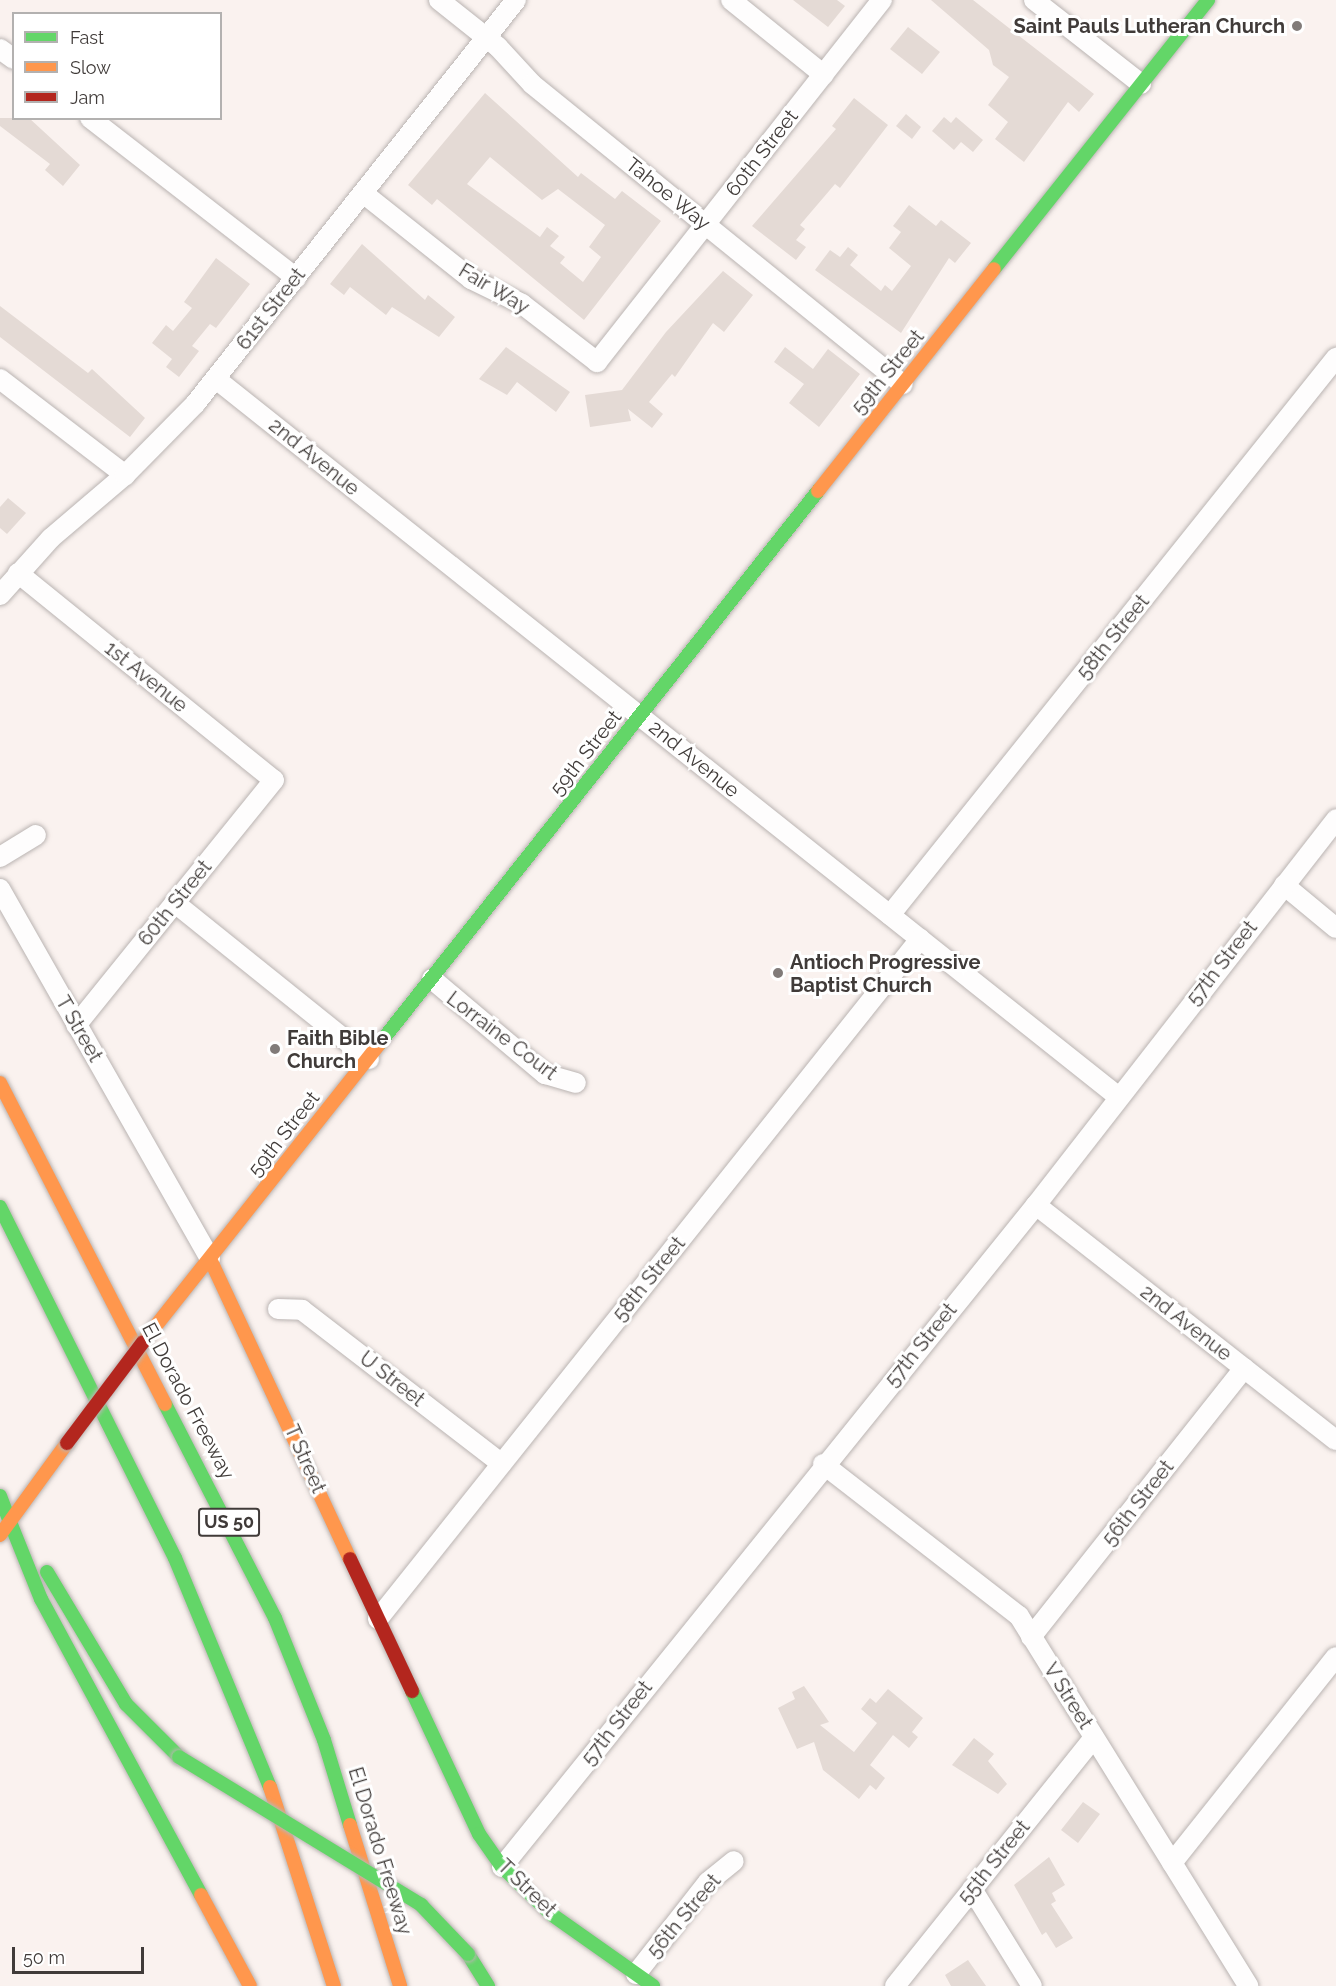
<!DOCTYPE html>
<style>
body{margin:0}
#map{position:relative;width:1336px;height:1986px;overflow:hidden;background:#faf2ef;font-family:Raleway,sans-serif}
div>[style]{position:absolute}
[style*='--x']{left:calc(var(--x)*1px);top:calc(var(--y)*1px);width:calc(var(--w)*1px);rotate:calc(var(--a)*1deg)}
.building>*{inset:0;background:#e4dad5}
.roads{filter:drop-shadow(0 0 2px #bab4b2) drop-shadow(0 0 2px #bab4b2)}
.street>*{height:20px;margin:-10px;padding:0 10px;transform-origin:10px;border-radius:10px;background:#fefdfd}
.fast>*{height:14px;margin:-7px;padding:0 7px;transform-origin:7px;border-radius:7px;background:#63d668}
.slow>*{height:14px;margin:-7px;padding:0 7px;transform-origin:7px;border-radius:7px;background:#ff974d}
.jam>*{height:14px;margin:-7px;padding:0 7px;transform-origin:7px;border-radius:7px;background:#b3261e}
.bridges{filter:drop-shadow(0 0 2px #bab4b2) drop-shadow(0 0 2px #bab4b2)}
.fast-bridge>*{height:14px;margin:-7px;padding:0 7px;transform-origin:7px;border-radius:7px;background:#63d668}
.jam-bridge>*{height:14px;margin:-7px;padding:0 7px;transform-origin:7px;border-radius:7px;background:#b3261e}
.dots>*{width:16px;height:16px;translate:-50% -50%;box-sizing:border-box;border:3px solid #fff;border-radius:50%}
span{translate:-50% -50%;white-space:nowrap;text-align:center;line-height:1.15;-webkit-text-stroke:6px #fff;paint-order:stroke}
.shield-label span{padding:2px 4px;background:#fff;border:2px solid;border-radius:4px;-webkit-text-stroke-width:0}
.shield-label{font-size:18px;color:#403b39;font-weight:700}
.poi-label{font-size:20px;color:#403b39;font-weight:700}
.right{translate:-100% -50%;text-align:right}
.left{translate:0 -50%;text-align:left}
.street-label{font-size:20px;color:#403b39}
.legend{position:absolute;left:12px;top:12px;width:210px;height:108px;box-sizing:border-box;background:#fff;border:2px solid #b3b1b0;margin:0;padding:8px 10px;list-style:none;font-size:18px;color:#403b39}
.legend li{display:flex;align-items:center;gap:12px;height:30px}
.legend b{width:30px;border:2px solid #b3b1b0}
.scale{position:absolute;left:12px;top:1947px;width:132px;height:27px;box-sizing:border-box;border:3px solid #403b39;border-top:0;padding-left:8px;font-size:18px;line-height:21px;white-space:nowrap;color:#403b39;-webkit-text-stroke:4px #fff;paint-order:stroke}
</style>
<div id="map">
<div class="building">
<i style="clip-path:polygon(793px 0,837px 0,845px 6px,828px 27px)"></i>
<i style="clip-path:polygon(931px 0,973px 0,1094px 94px,1079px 112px,1068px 102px,1024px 162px,995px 139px,1008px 122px,988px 105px,1009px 77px,993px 65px,989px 50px)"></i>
<i style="clip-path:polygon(908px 27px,940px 52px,922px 74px,890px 49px)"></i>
<i style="clip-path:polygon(evenodd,485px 93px,578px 177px,581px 173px,615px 199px,622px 191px,661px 221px,584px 320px,437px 199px,432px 205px,408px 185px,485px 93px,490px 157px,542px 200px,558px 189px,605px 225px,589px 247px,601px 257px,583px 282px,560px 263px,565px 257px,550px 246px,559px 236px,547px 227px,540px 237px,467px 184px,490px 157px)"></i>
<i style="clip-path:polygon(854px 98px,888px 125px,840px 188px,835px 184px,800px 225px,805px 229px,796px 240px,806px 247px,796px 260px,752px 226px,836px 129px,832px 126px)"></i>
<i style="clip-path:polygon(906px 114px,921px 127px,912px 139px,896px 126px)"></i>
<i style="clip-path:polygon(944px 117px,951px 123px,956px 117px,983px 140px,973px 152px,961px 142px,954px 150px,932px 131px)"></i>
<i style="clip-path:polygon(0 118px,29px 118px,80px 165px,63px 186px,45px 170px,50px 164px,0 126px)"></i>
<i style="clip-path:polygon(909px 205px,936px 226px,941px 220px,971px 243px,955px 263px,949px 258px,901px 333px,815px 270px,830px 250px,840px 257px,848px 247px,858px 255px,850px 265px,881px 291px,885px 285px,892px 291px,911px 266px,889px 248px,901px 232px,893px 226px)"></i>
<i style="clip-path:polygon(362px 244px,425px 300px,428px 295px,455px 317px,439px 337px,392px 307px,386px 315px,350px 287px,344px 295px,330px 284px)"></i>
<i style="clip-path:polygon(216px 258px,250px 284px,216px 328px,210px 324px,192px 346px,199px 351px,179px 377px,166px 367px,172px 359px,152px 343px,166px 325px,173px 331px,192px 308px,184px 302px)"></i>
<i style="clip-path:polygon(723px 271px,753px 295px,724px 332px,713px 323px,675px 377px,672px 374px,649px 402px,663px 414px,652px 428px,628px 409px,631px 421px,590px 427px,585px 395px,622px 390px,666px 332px)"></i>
<i style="clip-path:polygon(0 306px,88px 373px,92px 369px,145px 418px,130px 437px,0 337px)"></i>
<i style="clip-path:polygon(506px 347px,570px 392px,556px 412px,517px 382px,507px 395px,479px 379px)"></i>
<i style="clip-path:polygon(785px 347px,813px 369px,828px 349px,860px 374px,819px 427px,789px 403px,804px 384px,774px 362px)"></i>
<i style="clip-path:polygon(8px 498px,26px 513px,7px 534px,0 528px,0 507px)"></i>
<i style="clip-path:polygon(804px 1686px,829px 1722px,820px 1725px,854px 1752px,877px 1723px,861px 1709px,870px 1698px,876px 1703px,888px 1689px,923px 1718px,912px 1732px,918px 1737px,909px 1748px,893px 1735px,870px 1765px,885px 1778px,876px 1790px,870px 1785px,859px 1799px,823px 1770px,814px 1742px,797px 1749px,778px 1708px,795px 1699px,792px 1692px)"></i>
<i style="clip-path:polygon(974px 1738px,994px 1754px,988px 1761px,1007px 1784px,998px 1794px,952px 1765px)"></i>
<i style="clip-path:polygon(1083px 1802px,1100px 1814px,1078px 1843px,1061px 1830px)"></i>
<i style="clip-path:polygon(1049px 1857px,1065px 1885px,1052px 1893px,1056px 1901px,1051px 1904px,1073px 1938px,1056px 1948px,1046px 1932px,1042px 1935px,1014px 1885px)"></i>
<i style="clip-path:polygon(968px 1960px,986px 1986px,951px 1986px,945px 1975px)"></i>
</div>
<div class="roads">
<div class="street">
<i style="--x:439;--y:0;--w:75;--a:38.5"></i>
<i style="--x:498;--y:47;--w:50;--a:47.4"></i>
<i style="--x:532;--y:84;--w:477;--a:39"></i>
<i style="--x:731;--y:0;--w:119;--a:38.9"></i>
<i style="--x:1034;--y:0;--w:136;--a:38.1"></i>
<i style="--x:0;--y:49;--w:17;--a:36"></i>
<i style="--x:90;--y:118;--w:261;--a:37.8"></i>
<i style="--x:363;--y:193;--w:138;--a:38.5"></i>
<i style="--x:471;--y:279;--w:57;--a:26.1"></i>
<i style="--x:522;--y:304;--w:95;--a:37.7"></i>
<i style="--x:597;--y:362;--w:461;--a:-51.8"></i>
<i style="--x:0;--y:379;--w:158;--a:37.5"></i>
<i style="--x:216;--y:379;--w:1150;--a:38.5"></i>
<i style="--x:18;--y:573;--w:329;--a:39"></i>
<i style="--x:274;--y:780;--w:315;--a:128.9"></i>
<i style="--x:0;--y:595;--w:76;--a:-48.2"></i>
<i style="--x:51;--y:538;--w:97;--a:-40.4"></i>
<i style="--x:125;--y:475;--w:100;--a:-45.4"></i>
<i style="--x:195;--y:404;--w:516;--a:-51.53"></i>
<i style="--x:0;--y:857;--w:42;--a:-31.4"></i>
<i style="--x:1284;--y:885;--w:67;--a:39.6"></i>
<i style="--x:0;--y:889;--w:425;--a:60.4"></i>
<i style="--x:175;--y:903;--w:249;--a:38.8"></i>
<i style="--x:890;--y:915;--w:714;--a:-51.32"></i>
<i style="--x:432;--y:979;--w:148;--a:40.1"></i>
<i style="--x:545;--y:1074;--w:32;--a:16"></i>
<i style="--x:1036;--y:1205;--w:381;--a:38.1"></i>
<i style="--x:278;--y:1309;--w:24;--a:2"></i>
<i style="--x:302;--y:1310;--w:252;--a:37.6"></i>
<i style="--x:823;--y:1464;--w:248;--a:37.8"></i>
<i style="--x:1019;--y:1616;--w:435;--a:58.2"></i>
<i style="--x:378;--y:1619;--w:870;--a:-51.44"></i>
<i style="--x:1031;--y:1637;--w:343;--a:-51.6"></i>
<i style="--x:1172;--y:1863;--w:263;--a:-51.5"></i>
<i style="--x:502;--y:1867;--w:851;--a:-51.11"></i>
<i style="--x:1036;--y:1205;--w:489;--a:-52.1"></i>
<i style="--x:972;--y:1889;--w:114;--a:58.3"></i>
<i style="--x:636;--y:1974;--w:117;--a:-52"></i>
<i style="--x:708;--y:1882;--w:33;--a:-39"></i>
<i style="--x:895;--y:1986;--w:318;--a:-51.3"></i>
</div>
<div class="fast">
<i style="--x:994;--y:269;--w:344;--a:-51.5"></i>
<i style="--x:380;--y:1043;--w:705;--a:-51.57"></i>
<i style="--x:0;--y:1207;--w:392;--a:63.5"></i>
<i style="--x:175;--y:1558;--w:248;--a:67.5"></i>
<i style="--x:165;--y:1404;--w:241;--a:62.8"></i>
<i style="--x:275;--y:1618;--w:131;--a:68.1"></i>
<i style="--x:324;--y:1740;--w:89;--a:73"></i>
<i style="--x:0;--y:1496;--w:28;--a:69"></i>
<i style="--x:10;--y:1522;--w:83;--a:68.1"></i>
<i style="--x:41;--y:1599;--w:336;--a:61.6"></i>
<i style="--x:47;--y:1572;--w:154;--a:59.1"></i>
<i style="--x:126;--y:1704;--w:75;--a:45"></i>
<i style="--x:412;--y:1691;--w:158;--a:64.9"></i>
<i style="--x:479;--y:1834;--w:40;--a:55.1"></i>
<i style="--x:502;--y:1867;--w:68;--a:43.8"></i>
<i style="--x:551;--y:1914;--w:125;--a:35.2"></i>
<i style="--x:468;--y:1954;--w:38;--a:58"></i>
</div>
<div class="slow">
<i style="--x:818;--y:491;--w:283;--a:-51.6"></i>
<i style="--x:0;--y:1083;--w:361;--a:62.8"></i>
<i style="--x:210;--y:1259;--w:331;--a:65"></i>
<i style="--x:143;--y:1342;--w:382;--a:-51.6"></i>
<i style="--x:0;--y:1535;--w:114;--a:-53.9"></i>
<i style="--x:270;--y:1787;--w:209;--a:72.2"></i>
<i style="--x:350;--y:1825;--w:169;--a:72.7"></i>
<i style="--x:201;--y:1895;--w:103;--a:61.7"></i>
</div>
<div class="jam">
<i style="--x:350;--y:1559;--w:146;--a:64.8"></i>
</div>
</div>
<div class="bridges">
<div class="fast-bridge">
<i style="--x:179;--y:1757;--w:284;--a:31.4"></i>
<i style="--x:421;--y:1905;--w:68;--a:46.2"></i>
</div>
<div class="jam-bridge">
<i style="--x:67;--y:1443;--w:126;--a:-53"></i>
</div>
</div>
<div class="dots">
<i style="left:1297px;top:26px;background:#817b79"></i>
<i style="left:778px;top:973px;background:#817b79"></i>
<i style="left:275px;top:1049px;background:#817b79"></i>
</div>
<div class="shield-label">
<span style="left:229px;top:1522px">US 50</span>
</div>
<div class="poi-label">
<span class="right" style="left:1285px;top:26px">Saint Pauls Lutheran Church</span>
<span class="left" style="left:790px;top:974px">Antioch Progressive<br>Baptist Church</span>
<span class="left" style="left:287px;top:1050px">Faith Bible<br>Church</span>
</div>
<div class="street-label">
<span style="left:762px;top:153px;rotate:-52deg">60th Street</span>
<span style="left:668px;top:194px;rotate:39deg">Tahoe Way</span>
<span style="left:494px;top:289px;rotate:31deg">Fair Way</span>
<span style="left:271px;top:309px;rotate:-52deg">61st Street</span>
<span style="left:888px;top:372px;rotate:-51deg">59th Street</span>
<span style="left:314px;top:457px;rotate:39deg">2nd Avenue</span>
<span style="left:1113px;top:637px;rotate:-51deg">58th Street</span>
<span style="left:146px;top:677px;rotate:39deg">1st Avenue</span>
<span style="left:586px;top:753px;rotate:-52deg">59th Street</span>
<span style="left:694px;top:759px;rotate:39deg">2nd Avenue</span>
<span style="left:175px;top:903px;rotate:-51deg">60th Street</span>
<span style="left:1222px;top:963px;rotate:-52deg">57th Street</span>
<span style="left:79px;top:1029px;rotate:60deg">T Street</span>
<span style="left:502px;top:1036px;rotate:37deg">Lorraine Court</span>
<span style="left:284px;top:1134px;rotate:-52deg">59th Street</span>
<span style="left:649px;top:1279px;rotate:-51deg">58th Street</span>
<span style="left:1186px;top:1323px;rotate:38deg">2nd Avenue</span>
<span style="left:921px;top:1345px;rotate:-51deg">57th Street</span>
<span style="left:392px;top:1379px;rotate:38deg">U Street</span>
<span style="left:188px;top:1401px;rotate:62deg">El Dorado Freeway</span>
<span style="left:305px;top:1459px;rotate:66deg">T Street</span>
<span style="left:1138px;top:1503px;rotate:-52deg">56th Street</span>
<span style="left:1068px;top:1696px;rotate:58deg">V Street</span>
<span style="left:617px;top:1723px;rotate:-52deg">57th Street</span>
<span style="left:380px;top:1851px;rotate:73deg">El Dorado Freeway</span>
<span style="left:994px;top:1862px;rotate:-51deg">55th Street</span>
<span style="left:527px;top:1888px;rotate:44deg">T Street</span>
<span style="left:684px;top:1916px;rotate:-50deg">56th Street</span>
</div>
<ul class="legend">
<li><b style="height:8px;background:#63d668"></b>Fast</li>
<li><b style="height:8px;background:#ff974d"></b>Slow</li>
<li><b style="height:8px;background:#b3261e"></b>Jam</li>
</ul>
<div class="scale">50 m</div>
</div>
